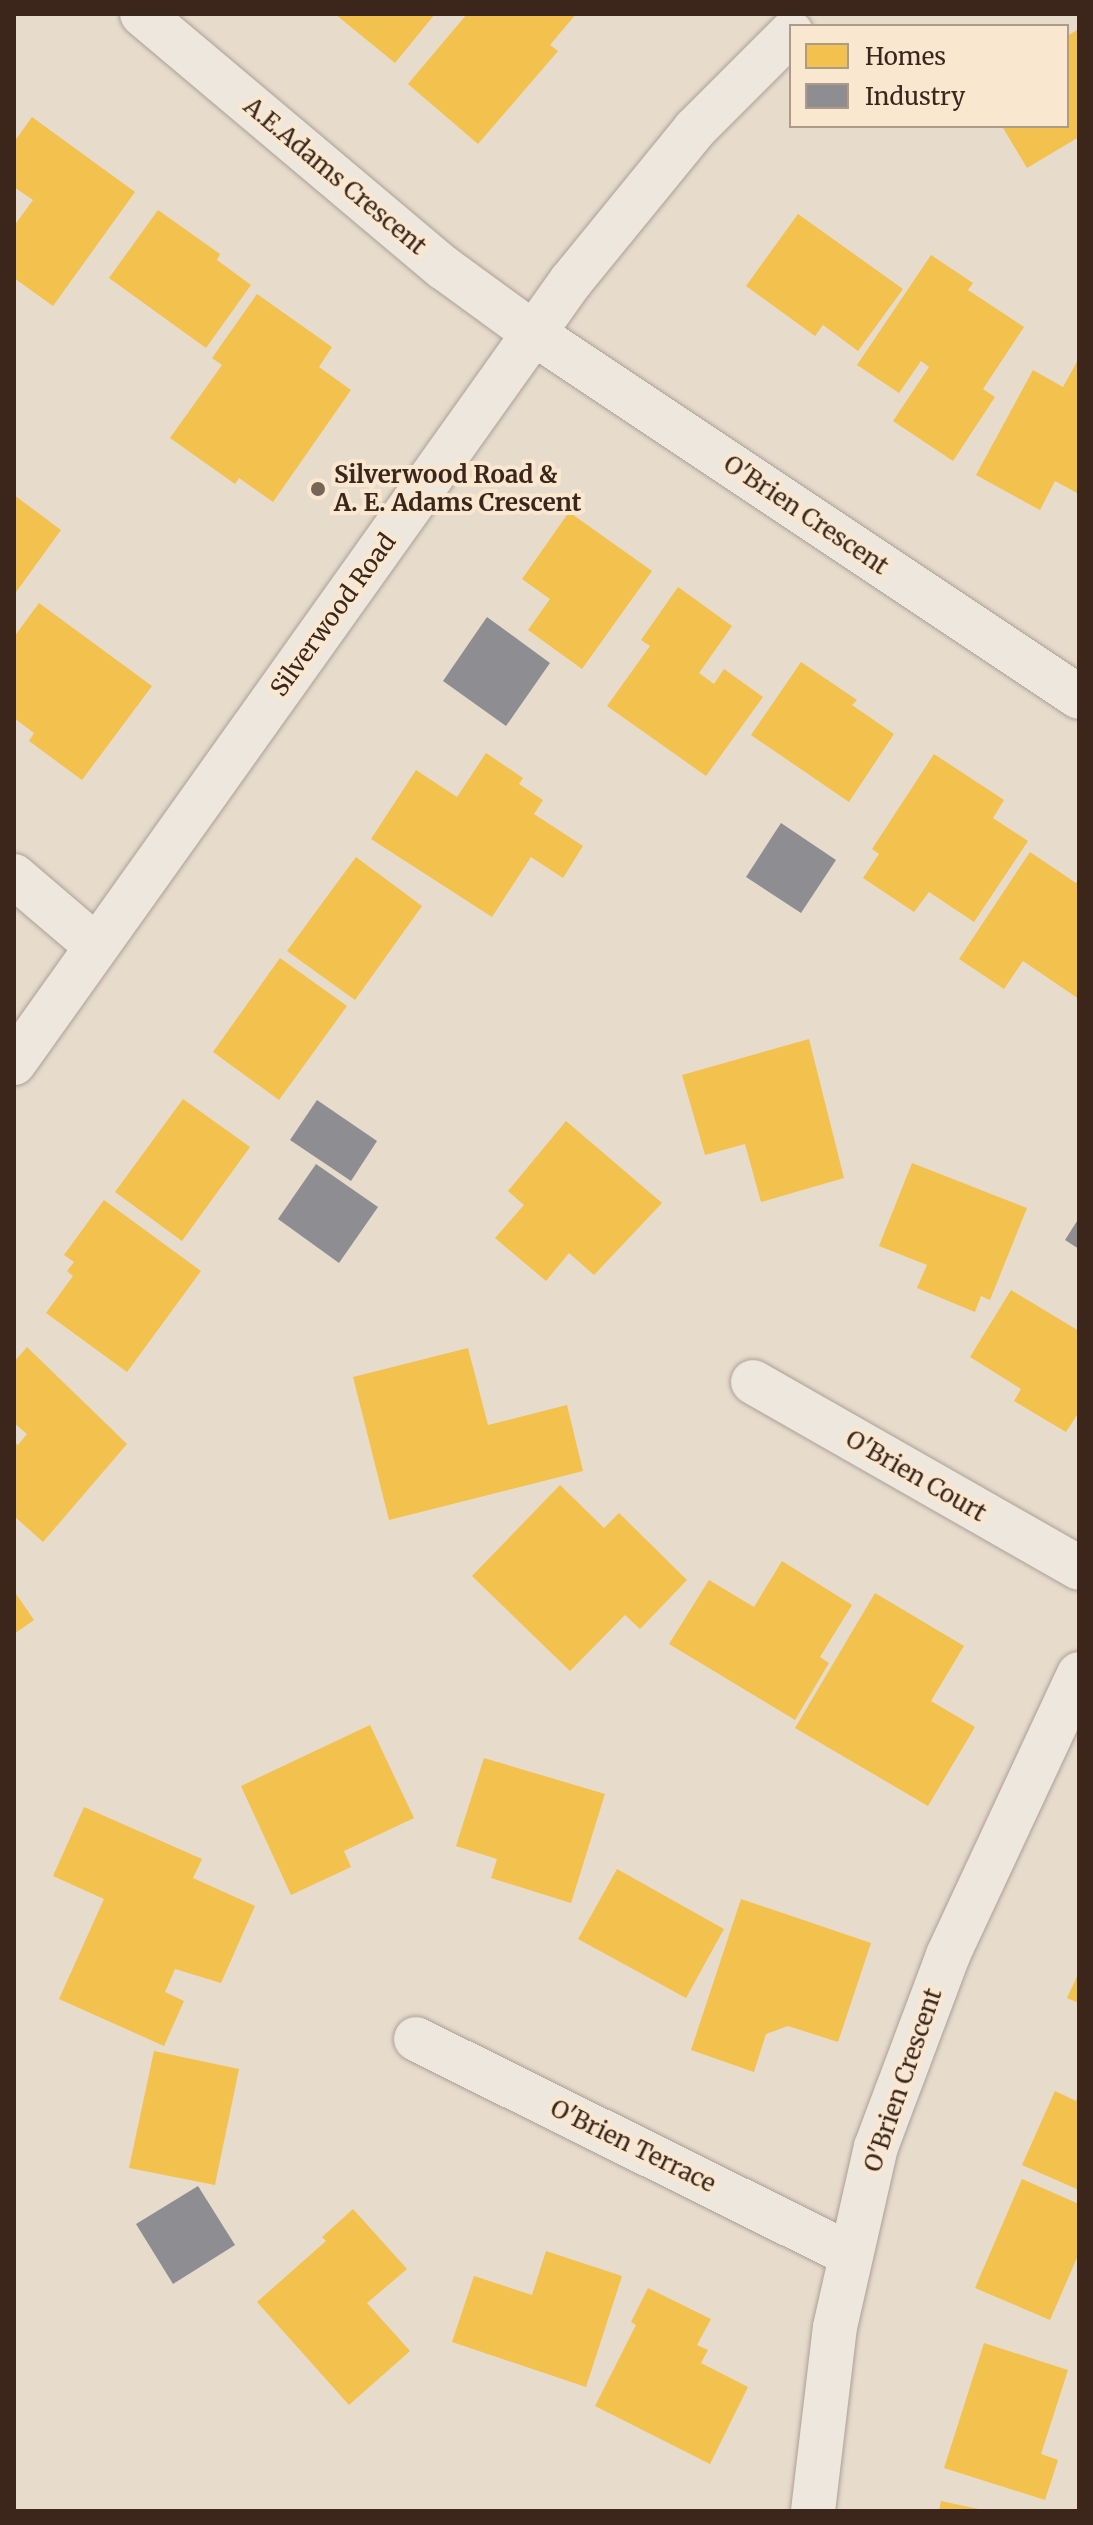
<!DOCTYPE html>
<style>
body{margin:0}
#map{position:relative;width:1093px;height:2525px;overflow:hidden;background:#e7dbcc;font-family:Merriweather,serif}
div>[style]{position:absolute}
[style*='--x']{left:calc(var(--x)*1px);top:calc(var(--y)*1px);width:calc(var(--w)*1px);rotate:calc(var(--a)*1deg)}
.homes>*{inset:0;background:#f2c14e}
.industry>*{inset:0;background:#8d8d92}
.roads{filter:drop-shadow(0 0 2px #aca095) drop-shadow(0 0 2px #aca095)}
.minor>*{height:44px;margin:-22px;padding:0 22px;transform-origin:22px;border-radius:22px;background:#eee7de}
.dots>*{width:22px;height:22px;translate:-50% -50%;box-sizing:border-box;border:4px solid #f9e7d0;border-radius:50%}
span{translate:-50% -50%;white-space:nowrap;text-align:center;line-height:1.15;-webkit-text-stroke:8px #f9e7d0;paint-order:stroke}
.street-label{font-size:24px;color:#3c261c}
.poi-label{font-size:24px;color:#3c261c;font-weight:700}
.left{translate:0 -50%;text-align:left}
.frame{position:absolute;inset:0;border:16px solid #3c261c;pointer-events:none}
.legend{position:absolute;left:789px;top:24px;width:280px;height:104px;box-sizing:border-box;background:#f9e7d0;border:2px solid #ad9a88;margin:0;padding:10px 14px;list-style:none;font-size:24px;color:#3c261c}
.legend li{display:flex;align-items:center;gap:16px;height:40px}
.legend b{width:40px;border:2px solid #ad9a88}
</style>
<div id="map">
<div class="homes">
<i style="clip-path:polygon(335px 14px,435px 14px,395px 63px)"></i>
<i style="clip-path:polygon(467px 14px,576px 14px,550px 45px,558px 51px,478px 144px,408px 84px)"></i>
<i style="clip-path:polygon(1079px 29px,1079px 137px,1027px 168px,1002px 126px,1067px 126px,1067px 36px)"></i>
<i style="clip-path:polygon(32px 117px,135px 192px,53px 306px,14px 278px,14px 226px,33px 200px,14px 187px,14px 142px)"></i>
<i style="clip-path:polygon(158px 210px,220px 254px,217px 260px,251px 285px,206px 348px,109px 278px)"></i>
<i style="clip-path:polygon(798px 214px,903px 289px,858px 351px,823px 325px,815px 336px,746px 286px)"></i>
<i style="clip-path:polygon(931px 255px,973px 283px,968px 290px,1024px 327px,983px 389px,995px 397px,953px 461px,893px 421px,929px 367px,921px 361px,899px 393px,857px 365px)"></i>
<i style="clip-path:polygon(257px 294px,332px 347px,319px 367px,351px 390px,273px 502px,239px 478px,235px 484px,170px 438px,222px 365px,212px 358px)"></i>
<i style="clip-path:polygon(1079px 358px,1079px 494px,1055px 481px,1040px 510px,976px 475px,1033px 370px,1063px 387px)"></i>
<i style="clip-path:polygon(14px 495px,61px 530px,14px 595px)"></i>
<i style="clip-path:polygon(569px 512px,652px 571px,582px 669px,528px 630px,550px 599px,522px 579px)"></i>
<i style="clip-path:polygon(678px 587px,732px 626px,699px 673px,714px 684px,724px 669px,763px 697px,706px 776px,607px 706px,650px 646px,641px 640px)"></i>
<i style="clip-path:polygon(39px 603px,152px 686px,82px 780px,29px 741px,34px 733px,14px 718px,14px 637px)"></i>
<i style="clip-path:polygon(801px 662px,857px 700px,852px 705px,894px 734px,849px 802px,751px 735px)"></i>
<i style="clip-path:polygon(486px 753px,523px 778px,519px 784px,543px 800px,534px 814px,583px 846px,563px 878px,531px 857px,492px 917px,371px 839px,416px 770px,457px 797px)"></i>
<i style="clip-path:polygon(934px 754px,1004px 800px,993px 818px,1028px 841px,974px 922px,929px 892px,914px 912px,863px 878px,879px 854px,872px 849px)"></i>
<i style="clip-path:polygon(1030px 852px,1076px 883px,1079px 878px,1079px 999px,1023px 961px,1004px 989px,959px 959px)"></i>
<i style="clip-path:polygon(356px 857px,422px 906px,355px 1000px,287px 951px)"></i>
<i style="clip-path:polygon(280px 958px,347px 1006px,279px 1100px,213px 1052px)"></i>
<i style="clip-path:polygon(809px 1039px,844px 1178px,761px 1202px,745px 1144px,705px 1155px,682px 1075px)"></i>
<i style="clip-path:polygon(183px 1099px,250px 1147px,182px 1241px,115px 1192px)"></i>
<i style="clip-path:polygon(566px 1121px,662px 1203px,594px 1275px,569px 1253px,546px 1281px,495px 1238px,524px 1205px,508px 1191px)"></i>
<i style="clip-path:polygon(912px 1163px,1027px 1208px,990px 1300px,981px 1296px,975px 1312px,917px 1288px,927px 1265px,879px 1246px)"></i>
<i style="clip-path:polygon(104px 1200px,201px 1271px,127px 1372px,46px 1313px,73px 1276px,67px 1271px,74px 1262px,64px 1255px)"></i>
<i style="clip-path:polygon(1011px 1290px,1079px 1331px,1079px 1412px,1066px 1432px,1014px 1401px,1021px 1389px,970px 1357px)"></i>
<i style="clip-path:polygon(27px 1347px,127px 1444px,43px 1542px,14px 1516px,14px 1442px,18px 1445px,27px 1434px,14px 1423px,14px 1362px)"></i>
<i style="clip-path:polygon(468px 1348px,488px 1425px,567px 1405px,583px 1471px,389px 1520px,353px 1377px)"></i>
<i style="clip-path:polygon(560px 1485px,604px 1528px,619px 1513px,687px 1580px,640px 1629px,625px 1615px,570px 1671px,472px 1576px)"></i>
<i style="clip-path:polygon(782px 1561px,852px 1605px,820px 1657px,829px 1663px,795px 1720px,669px 1644px,709px 1580px,754px 1607px)"></i>
<i style="clip-path:polygon(14px 1591px,34px 1620px,14px 1634px)"></i>
<i style="clip-path:polygon(875px 1593px,964px 1646px,931px 1701px,975px 1727px,928px 1806px,795px 1728px)"></i>
<i style="clip-path:polygon(370px 1725px,414px 1818px,344px 1851px,351px 1867px,291px 1895px,241px 1786px)"></i>
<i style="clip-path:polygon(484px 1758px,605px 1794px,571px 1903px,491px 1878px,497px 1859px,456px 1846px)"></i>
<i style="clip-path:polygon(84px 1807px,202px 1859px,193px 1878px,255px 1906px,221px 1983px,175px 1969px,165px 1992px,184px 2001px,164px 2046px,59px 1999px,104px 1899px,53px 1876px)"></i>
<i style="clip-path:polygon(617px 1869px,724px 1929px,686px 1998px,578px 1939px)"></i>
<i style="clip-path:polygon(741px 1899px,871px 1943px,838px 2042px,788px 2026px,766px 2034px,754px 2072px,691px 2050px)"></i>
<i style="clip-path:polygon(1079px 1972px,1079px 2003px,1067px 1998px)"></i>
<i style="clip-path:polygon(154px 2051px,239px 2069px,215px 2185px,129px 2168px)"></i>
<i style="clip-path:polygon(1055px 2091px,1076px 2101px,1079px 2093px,1079px 2190px,1022px 2165px)"></i>
<i style="clip-path:polygon(1022px 2179px,1079px 2204px,1079px 2253px,1050px 2320px,975px 2288px)"></i>
<i style="clip-path:polygon(353px 2209px,407px 2269px,367px 2303px,410px 2351px,349px 2405px,257px 2302px,326px 2241px,322px 2237px)"></i>
<i style="clip-path:polygon(546px 2251px,622px 2276px,586px 2387px,452px 2342px,474px 2276px,532px 2295px)"></i>
<i style="clip-path:polygon(648px 2288px,711px 2319px,697px 2345px,708px 2350px,701px 2363px,748px 2387px,710px 2464px,595px 2406px,636px 2325px,631px 2322px)"></i>
<i style="clip-path:polygon(984px 2343px,1068px 2370px,1041px 2454px,1058px 2460px,1045px 2500px,944px 2468px)"></i>
<i style="clip-path:polygon(941px 2501px,983px 2510px,983px 2511px,939px 2511px)"></i>
</div>
<div class="industry">
<i style="clip-path:polygon(487px 617px,550px 663px,506px 726px,443px 681px)"></i>
<i style="clip-path:polygon(781px 823px,836px 860px,801px 913px,746px 877px)"></i>
<i style="clip-path:polygon(317px 1100px,377px 1141px,351px 1181px,290px 1140px)"></i>
<i style="clip-path:polygon(316px 1164px,378px 1207px,339px 1263px,278px 1219px)"></i>
<i style="clip-path:polygon(1079px 1218px,1079px 1249px,1065px 1240px)"></i>
<i style="clip-path:polygon(198px 2186px,235px 2245px,173px 2284px,136px 2224px)"></i>
</div>
<div class="roads">
<div class="minor">
<i style="--x:142;--y:14;--w:395;--a:40.1"></i>
<i style="--x:444;--y:268;--w:110;--a:36.1"></i>
<i style="--x:533;--y:333;--w:656;--a:33.69"></i>
<i style="--x:14;--y:876;--w:108;--a:40.5"></i>
<i style="--x:14;--y:1063;--w:960;--a:-54.54"></i>
<i style="--x:571;--y:281;--w:196;--a:-50.8"></i>
<i style="--x:695;--y:129;--w:136;--a:-45"></i>
<i style="--x:753;--y:1382;--w:375;--a:29.7"></i>
<i style="--x:416;--y:2039;--w:484;--a:26.4"></i>
<i style="--x:813;--y:2511;--w:185;--a:-83.2"></i>
<i style="--x:835;--y:2327;--w:185;--a:-77.2"></i>
<i style="--x:876;--y:2147;--w:205;--a:-69.4"></i>
<i style="--x:948;--y:1955;--w:310;--a:-65"></i>
</div>
</div>
<div class="dots">
<i style="left:318px;top:489px;background:#78655a"></i>
</div>
<div class="street-label">
<span style="left:335px;top:176px;rotate:40deg">A.E.Adams Crescent</span>
<span style="left:806px;top:515px;rotate:34deg">O'Brien Crescent</span>
<span style="left:333px;top:615px;rotate:-54deg">Silverwood Road</span>
<span style="left:916px;top:1476px;rotate:30deg">O'Brien Court</span>
<span style="left:903px;top:2080px;rotate:-71deg">O'Brien Crescent</span>
<span style="left:633px;top:2146px;rotate:26deg">O'Brien Terrace</span>
</div>
<div class="poi-label">
<span class="left" style="left:334px;top:489px">Silverwood Road &amp;<br>A. E. Adams Crescent</span>
</div>
<div class="frame"></div>
<ul class="legend">
<li><b style="height:22px;background:#f2c14e"></b>Homes</li>
<li><b style="height:22px;background:#8d8d92"></b>Industry</li>
</ul>
</div>
